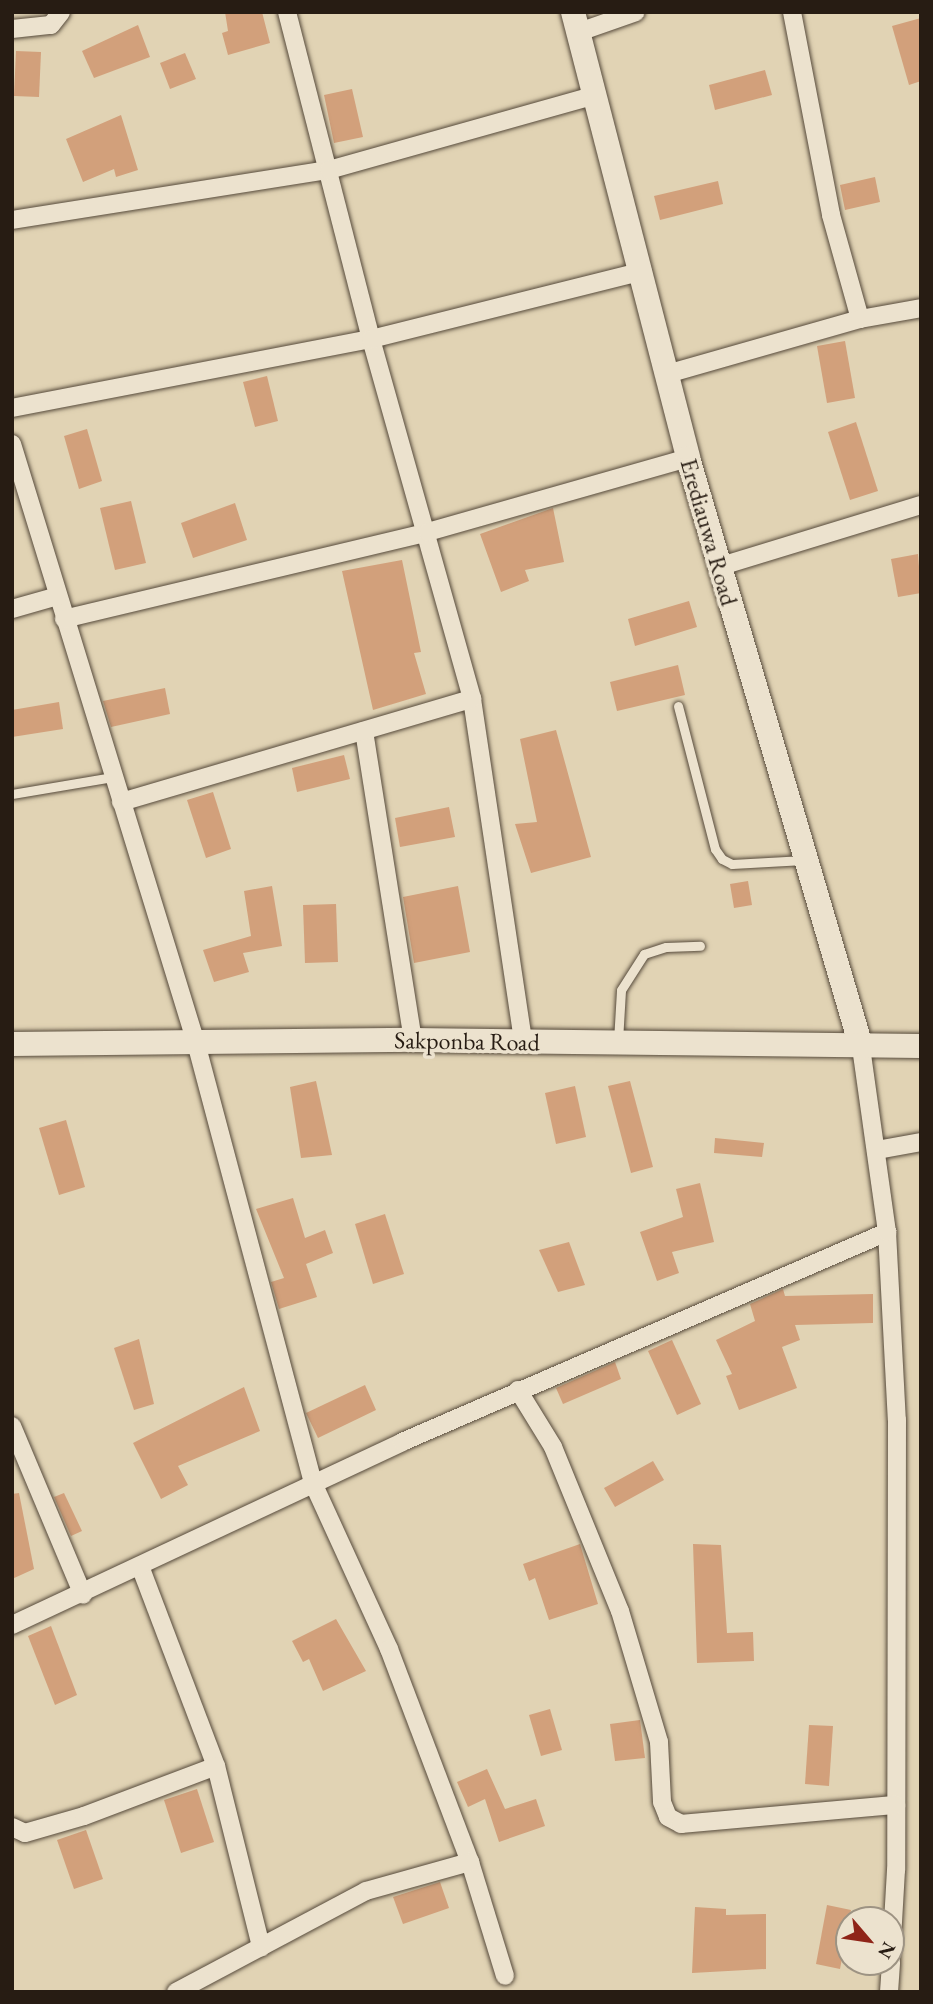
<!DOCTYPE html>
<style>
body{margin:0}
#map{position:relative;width:933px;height:2004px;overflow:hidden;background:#e1d3b4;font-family:"EB Garamond",serif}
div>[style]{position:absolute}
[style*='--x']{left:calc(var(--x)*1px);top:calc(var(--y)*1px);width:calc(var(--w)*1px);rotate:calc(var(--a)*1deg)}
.building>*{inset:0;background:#d2a07b}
.roads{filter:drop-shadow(0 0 2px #564a3b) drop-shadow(0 0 2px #564a3b)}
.lane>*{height:9px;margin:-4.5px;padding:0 4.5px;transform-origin:4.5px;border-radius:4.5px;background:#ece2ce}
.street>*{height:18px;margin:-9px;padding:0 9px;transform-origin:9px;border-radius:9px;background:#ece2ce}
.secondary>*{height:24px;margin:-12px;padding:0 12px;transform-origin:12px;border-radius:12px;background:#ece2ce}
span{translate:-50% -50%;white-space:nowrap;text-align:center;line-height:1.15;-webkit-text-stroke:7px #ece2ce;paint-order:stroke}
.street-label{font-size:24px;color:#271c13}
.frame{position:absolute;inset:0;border:14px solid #271c13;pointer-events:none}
.north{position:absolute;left:835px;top:1906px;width:70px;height:70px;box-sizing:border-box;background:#ece2ce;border:2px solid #9d9383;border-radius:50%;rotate:119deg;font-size:19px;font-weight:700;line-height:28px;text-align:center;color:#271c13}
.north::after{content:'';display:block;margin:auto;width:24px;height:32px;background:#8f2418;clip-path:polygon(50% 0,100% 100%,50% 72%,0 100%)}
</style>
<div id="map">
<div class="building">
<i style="clip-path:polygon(225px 12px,262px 12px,270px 43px,228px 55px,222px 33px,228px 31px)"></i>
<i style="clip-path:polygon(921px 18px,921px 81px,909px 85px,892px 26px)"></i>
<i style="clip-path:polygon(138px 25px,150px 57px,94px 78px,82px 51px)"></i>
<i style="clip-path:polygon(16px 51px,41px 52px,39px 97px,14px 96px)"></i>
<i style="clip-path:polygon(185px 53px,196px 79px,170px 89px,160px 63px)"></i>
<i style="clip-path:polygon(765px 70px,772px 95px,715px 110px,709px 85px)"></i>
<i style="clip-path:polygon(352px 89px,363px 137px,334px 143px,324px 95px)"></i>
<i style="clip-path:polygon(121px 115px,138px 170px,116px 177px,114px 169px,83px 182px,66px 139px)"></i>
<i style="clip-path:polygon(875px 177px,880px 202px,845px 210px,840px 185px)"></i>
<i style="clip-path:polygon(718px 181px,723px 204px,660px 220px,654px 196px)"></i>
<i style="clip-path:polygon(845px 341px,855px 398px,827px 403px,817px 346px)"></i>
<i style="clip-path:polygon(267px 376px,278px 421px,255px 427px,243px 382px)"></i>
<i style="clip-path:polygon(856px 422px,878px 491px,850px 500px,828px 432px)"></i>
<i style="clip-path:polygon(87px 429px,102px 481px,79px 489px,64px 436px)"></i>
<i style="clip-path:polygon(131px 501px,146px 563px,115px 570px,100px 508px)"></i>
<i style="clip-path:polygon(235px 503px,247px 540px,193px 558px,181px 523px)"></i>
<i style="clip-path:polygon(553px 508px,564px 562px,525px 570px,529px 581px,501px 592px,480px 534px)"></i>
<i style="clip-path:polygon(918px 554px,921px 593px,898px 597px,891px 559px)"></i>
<i style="clip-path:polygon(402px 560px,421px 652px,414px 653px,426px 694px,373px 710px,342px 571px)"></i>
<i style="clip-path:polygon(689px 601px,697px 627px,635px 646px,628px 619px)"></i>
<i style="clip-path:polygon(678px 665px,685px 695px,617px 711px,610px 682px)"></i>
<i style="clip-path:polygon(165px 688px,170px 714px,111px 727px,103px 701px)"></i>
<i style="clip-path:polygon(59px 702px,63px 729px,12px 737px,12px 710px)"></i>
<i style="clip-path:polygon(556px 730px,591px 857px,531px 873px,515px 824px,537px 822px,520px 739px)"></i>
<i style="clip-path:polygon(344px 755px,350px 779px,297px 792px,292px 768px)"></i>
<i style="clip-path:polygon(213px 792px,231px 849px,206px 858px,187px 800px)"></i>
<i style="clip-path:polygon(449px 807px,455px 837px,400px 847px,395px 818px)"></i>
<i style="clip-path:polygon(748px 881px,752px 905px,734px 908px,730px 884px)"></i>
<i style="clip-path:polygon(272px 886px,282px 946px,243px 953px,249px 972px,214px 982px,203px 950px,251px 936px,244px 891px)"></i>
<i style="clip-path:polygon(458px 886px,470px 952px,414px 963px,403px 897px)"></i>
<i style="clip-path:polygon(336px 904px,338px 962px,305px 963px,303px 905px)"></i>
<i style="clip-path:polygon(316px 1081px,332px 1155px,301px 1158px,290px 1087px)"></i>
<i style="clip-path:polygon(630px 1081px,653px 1167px,631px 1173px,608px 1086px)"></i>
<i style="clip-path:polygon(575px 1086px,586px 1137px,556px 1144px,545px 1093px)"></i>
<i style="clip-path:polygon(66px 1120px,85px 1187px,59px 1195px,39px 1128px)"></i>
<i style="clip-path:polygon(715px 1138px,764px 1143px,762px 1157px,714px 1153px)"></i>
<i style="clip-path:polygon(700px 1183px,714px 1242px,672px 1252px,679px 1273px,657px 1281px,640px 1232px,683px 1217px,676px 1189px)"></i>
<i style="clip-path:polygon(293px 1198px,305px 1238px,325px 1230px,333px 1253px,306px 1264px,317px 1297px,279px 1309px,271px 1282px,284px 1278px,256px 1209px)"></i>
<i style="clip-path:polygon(385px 1214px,404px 1274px,373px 1284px,355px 1224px)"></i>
<i style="clip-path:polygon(569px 1242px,585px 1285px,558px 1292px,539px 1250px)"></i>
<i style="clip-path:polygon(783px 1289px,785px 1296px,873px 1294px,873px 1323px,795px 1325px,800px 1340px,782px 1347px,797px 1388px,739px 1410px,726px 1376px,732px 1374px,716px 1340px,755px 1321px,750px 1304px)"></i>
<i style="clip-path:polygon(139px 1339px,154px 1404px,134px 1410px,114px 1348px)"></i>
<i style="clip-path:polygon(672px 1340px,701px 1404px,677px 1415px,648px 1351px)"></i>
<i style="clip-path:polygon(615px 1362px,621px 1379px,563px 1404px,556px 1388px)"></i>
<i style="clip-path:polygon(365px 1385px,376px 1410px,318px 1438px,306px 1413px)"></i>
<i style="clip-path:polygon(244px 1387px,260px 1431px,178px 1466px,188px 1485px,161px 1499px,133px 1443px)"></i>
<i style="clip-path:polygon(653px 1461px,664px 1480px,615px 1507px,604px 1488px)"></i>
<i style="clip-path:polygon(19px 1493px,34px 1569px,12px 1579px,12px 1494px)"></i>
<i style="clip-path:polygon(64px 1493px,82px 1531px,71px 1536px,54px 1497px)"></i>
<i style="clip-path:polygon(580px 1544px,598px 1604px,549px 1620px,535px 1578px,529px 1581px,523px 1564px)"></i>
<i style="clip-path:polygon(693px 1544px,721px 1545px,727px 1633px,753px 1632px,754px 1661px,697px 1663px)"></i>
<i style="clip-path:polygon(336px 1619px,366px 1671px,323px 1691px,309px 1659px,303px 1662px,292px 1641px)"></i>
<i style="clip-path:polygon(51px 1626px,77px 1695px,55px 1705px,28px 1636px)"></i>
<i style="clip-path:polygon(550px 1709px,562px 1750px,541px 1756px,529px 1715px)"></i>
<i style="clip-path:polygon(640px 1720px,645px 1758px,615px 1761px,610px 1724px)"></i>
<i style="clip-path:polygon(809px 1725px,833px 1726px,829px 1786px,805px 1784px)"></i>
<i style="clip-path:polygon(487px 1769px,505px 1809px,536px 1799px,545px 1826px,499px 1842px,485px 1799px,468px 1807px,457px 1782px)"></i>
<i style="clip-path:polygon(197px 1789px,214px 1842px,181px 1853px,164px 1800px)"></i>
<i style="clip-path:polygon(86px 1830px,103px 1879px,74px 1889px,57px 1840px)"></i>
<i style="clip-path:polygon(440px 1882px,449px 1908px,403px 1924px,393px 1897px)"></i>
<i style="clip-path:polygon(827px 1905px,851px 1910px,840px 1969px,816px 1964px)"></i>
<i style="clip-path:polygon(695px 1907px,726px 1909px,726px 1915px,766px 1914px,766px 1969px,692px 1973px)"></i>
</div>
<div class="roads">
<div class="lane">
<i style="--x:678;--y:706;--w:148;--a:75.5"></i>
<i style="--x:715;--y:849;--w:12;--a:55"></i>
<i style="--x:722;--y:859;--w:11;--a:27"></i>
<i style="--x:732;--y:864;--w:72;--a:-3.2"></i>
<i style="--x:12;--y:794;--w:102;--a:-9.6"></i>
<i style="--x:618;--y:1041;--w:51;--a:-86.6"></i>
<i style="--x:621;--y:990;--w:43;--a:-57.4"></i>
<i style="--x:644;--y:954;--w:23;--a:-18"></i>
<i style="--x:666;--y:947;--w:34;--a:-2"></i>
</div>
<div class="street">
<i style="--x:287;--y:12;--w:338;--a:75.6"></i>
<i style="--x:371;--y:339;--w:374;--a:74.3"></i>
<i style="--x:472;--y:699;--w:347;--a:81.5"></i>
<i style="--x:792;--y:12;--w:207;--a:79.1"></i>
<i style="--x:831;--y:215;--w:108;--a:74.4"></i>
<i style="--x:12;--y:29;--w:39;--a:-6"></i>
<i style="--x:51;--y:25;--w:16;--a:-52"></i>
<i style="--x:579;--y:32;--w:60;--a:-19.3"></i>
<i style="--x:12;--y:220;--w:321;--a:-9"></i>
<i style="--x:329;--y:170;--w:277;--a:-15.7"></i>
<i style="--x:667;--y:374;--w:201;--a:-15.9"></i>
<i style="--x:860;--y:319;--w:62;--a:-10.2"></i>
<i style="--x:12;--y:408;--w:366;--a:-10.9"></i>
<i style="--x:371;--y:339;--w:280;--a:-14"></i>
<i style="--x:12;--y:444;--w:627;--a:72.92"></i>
<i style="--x:196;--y:1043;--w:455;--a:75.1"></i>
<i style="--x:313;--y:1483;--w:183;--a:65.4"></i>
<i style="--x:389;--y:1649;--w:228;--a:69.2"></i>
<i style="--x:470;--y:1862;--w:119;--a:72.9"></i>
<i style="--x:718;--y:567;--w:212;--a:-17"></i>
<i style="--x:12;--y:609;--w:48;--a:-15.8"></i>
<i style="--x:64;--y:619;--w:374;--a:-13.4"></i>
<i style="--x:428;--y:532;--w:270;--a:-15.9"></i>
<i style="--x:364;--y:731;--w:313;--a:81"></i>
<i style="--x:121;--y:802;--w:366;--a:-16.4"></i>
<i style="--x:877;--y:1150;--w:45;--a:-10.3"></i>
<i style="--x:887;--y:1232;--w:188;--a:87"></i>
<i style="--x:897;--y:1420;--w:450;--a:90.1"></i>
<i style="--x:896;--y:1870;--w:88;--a:93.3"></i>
<i style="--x:518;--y:1390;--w:67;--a:58.4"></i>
<i style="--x:553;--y:1447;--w:177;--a:67.8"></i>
<i style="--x:620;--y:1611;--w:137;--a:73.4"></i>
<i style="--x:659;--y:1742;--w:60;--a:87.1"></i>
<i style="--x:662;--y:1802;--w:16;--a:68"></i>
<i style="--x:668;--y:1817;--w:15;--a:28"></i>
<i style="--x:681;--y:1824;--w:216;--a:-5.1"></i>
<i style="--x:12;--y:1426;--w:183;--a:67.2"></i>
<i style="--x:140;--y:1566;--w:214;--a:69.2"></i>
<i style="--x:216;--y:1766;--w:187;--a:76"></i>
<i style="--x:12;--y:1625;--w:431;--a:-25.1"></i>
<i style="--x:402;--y:1442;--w:529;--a:-23.41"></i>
<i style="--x:887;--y:1232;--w:188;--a:-98"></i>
<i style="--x:12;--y:1827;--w:14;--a:25"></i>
<i style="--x:25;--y:1833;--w:61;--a:-16.1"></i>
<i style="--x:84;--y:1816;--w:141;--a:-20.7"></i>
<i style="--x:176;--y:1992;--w:215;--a:-28"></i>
<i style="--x:366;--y:1891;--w:108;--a:-15.6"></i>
<i style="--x:889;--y:1992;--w:30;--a:-86"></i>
</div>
<div class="secondary">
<i style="--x:573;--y:12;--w:461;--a:75.5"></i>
<i style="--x:688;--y:458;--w:613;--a:73.61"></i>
<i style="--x:12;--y:1044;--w:401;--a:-0.6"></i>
<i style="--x:413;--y:1040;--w:508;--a:0.68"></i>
</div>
</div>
<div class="street-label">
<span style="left:709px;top:532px;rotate:74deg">Erediauwa Road</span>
<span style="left:467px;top:1041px;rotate:1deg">Sakponba Road</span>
</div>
<div class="frame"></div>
<div class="north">N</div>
</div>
